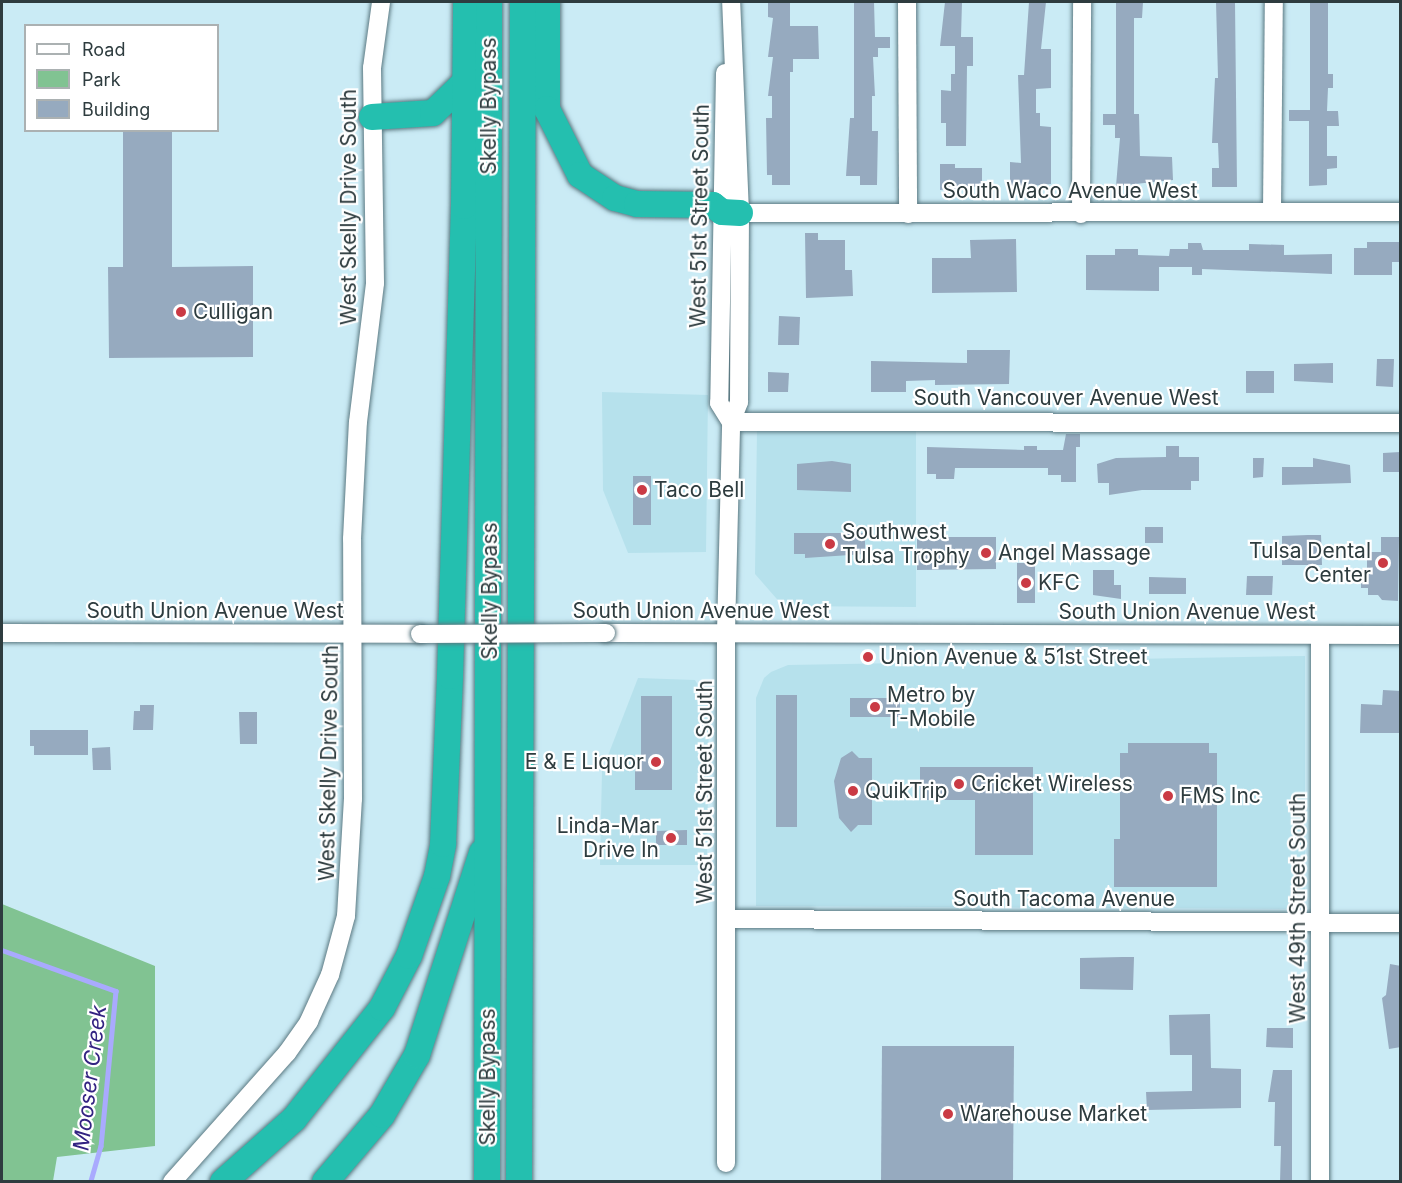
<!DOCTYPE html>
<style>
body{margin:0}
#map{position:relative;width:1402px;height:1183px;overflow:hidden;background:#caebf5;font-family:Inter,sans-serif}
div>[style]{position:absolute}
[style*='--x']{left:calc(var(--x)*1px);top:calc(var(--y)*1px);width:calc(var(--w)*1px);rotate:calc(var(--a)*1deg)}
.built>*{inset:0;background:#b6e1ec}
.green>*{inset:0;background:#81c392}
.stream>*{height:4.5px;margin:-2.25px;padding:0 2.25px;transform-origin:2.25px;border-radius:2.25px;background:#a9aafe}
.building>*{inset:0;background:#96aabf}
.roads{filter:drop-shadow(0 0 2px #5b7982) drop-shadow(0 0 2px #5b7982)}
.minor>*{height:18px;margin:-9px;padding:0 9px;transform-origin:9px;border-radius:9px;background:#fff}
.highway>*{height:26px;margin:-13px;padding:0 13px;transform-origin:13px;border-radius:13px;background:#24bfaf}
.bridges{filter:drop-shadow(0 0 2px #5b7982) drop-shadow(0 0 2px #5b7982)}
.minor-bridge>*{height:18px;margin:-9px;padding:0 9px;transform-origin:9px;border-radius:9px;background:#fff}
.dots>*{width:16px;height:16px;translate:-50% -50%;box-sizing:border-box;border:3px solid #fff;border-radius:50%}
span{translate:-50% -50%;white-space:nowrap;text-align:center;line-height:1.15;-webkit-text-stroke:4.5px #fff;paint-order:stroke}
.street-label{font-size:21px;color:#2e3c3f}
.poi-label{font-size:21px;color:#2e3c3f}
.left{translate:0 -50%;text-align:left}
.right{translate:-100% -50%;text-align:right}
.water-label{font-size:22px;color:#332382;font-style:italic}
.frame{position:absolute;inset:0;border:3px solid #2e3c3f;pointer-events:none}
.legend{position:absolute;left:24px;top:24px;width:195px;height:108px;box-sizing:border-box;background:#fff;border:2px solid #abb1b2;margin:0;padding:8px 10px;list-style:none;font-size:18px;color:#2e3c3f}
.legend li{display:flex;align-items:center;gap:12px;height:30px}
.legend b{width:30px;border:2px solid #abb1b2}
</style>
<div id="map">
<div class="built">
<i style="clip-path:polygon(602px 392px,708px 395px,706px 552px,628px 553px,603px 490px)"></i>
<i style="clip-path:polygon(757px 430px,916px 431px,916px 607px,783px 606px,755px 574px)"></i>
<i style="clip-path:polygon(1305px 656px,1305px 909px,756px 906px,756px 698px,764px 678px,771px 672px,788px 665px)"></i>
<i style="clip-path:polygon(638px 678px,695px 680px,709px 704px,707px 865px,600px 865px,602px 771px)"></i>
</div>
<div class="green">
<i style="clip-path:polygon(2px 904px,155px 966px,155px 1146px,57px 1157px,53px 1181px,2px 1181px)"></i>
</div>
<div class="stream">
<i style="--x:2;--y:950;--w:121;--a:19.8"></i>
<i style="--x:116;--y:991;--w:156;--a:95.5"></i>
<i style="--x:101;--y:1146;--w:37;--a:106"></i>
</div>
<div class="building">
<i style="clip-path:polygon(768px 2px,790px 2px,790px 26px,818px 26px,819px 59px,793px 59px,793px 72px,790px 72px,790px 185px,772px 185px,772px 175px,767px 175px,766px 118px,772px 118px,772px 96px,768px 96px,773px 57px,768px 57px,773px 18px,768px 17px)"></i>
<i style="clip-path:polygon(854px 2px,874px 2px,875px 37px,890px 37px,890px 48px,878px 48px,878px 57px,873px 57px,875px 96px,872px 96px,872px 131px,878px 131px,877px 185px,860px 185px,860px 176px,846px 176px,850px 118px,854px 118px)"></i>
<i style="clip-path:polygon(945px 2px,962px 2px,961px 37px,973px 37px,973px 66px,967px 66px,966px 146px,946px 146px,946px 123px,941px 123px,941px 90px,951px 91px,951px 74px,955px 74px,955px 46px,940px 46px)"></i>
<i style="clip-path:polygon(1029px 2px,1046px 2px,1041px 49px,1051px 49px,1051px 88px,1036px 89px,1036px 113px,1040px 113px,1040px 126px,1051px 127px,1051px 184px,1010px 188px,1010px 162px,1021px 163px,1018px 75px,1024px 75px)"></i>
<i style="clip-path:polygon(1116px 2px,1143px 2px,1142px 18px,1134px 18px,1134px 114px,1139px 114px,1140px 156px,1172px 157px,1173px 180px,1116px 186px,1120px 138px,1115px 138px,1115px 125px,1103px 125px,1103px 114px,1116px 114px)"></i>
<i style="clip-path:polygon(1216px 2px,1235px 2px,1237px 187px,1212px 187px,1212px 168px,1219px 168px,1218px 143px,1212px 143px,1215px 78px,1218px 78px)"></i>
<i style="clip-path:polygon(1310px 2px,1328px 2px,1328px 74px,1333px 74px,1333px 88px,1328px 88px,1327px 111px,1338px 111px,1339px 126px,1327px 126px,1327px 156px,1337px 156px,1337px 168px,1327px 169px,1327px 185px,1309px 186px,1309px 121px,1289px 121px,1289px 110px,1310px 110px)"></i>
<i style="clip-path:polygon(123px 130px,172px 130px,172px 267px,253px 266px,253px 357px,109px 358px,108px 267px,123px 267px)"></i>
<i style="clip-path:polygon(940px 164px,955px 164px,955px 168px,982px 168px,982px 186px,940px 190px)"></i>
<i style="clip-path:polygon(805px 233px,818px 233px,818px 240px,845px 240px,845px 270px,852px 270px,853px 296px,806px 298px)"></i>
<i style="clip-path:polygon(1016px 239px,1017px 292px,932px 293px,932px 258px,971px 258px,970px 240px)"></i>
<i style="clip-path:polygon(1367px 242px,1399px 242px,1399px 262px,1392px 262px,1392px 275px,1354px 275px,1354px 248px,1367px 248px)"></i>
<i style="clip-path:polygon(1188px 243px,1201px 243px,1203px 250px,1249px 250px,1249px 244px,1284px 245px,1284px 255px,1332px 254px,1332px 274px,1202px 269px,1202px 275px,1192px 275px,1192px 267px,1159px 267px,1159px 291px,1086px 290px,1086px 255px,1115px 255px,1115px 249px,1138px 249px,1138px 255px,1169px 256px,1170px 249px,1188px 249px)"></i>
<i style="clip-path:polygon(779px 316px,800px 317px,799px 345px,778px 345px)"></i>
<i style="clip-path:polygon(967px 350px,1010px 350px,1009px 384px,935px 385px,935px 380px,906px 381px,906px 392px,871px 392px,871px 361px,967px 363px)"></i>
<i style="clip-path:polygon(1377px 359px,1394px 359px,1393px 387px,1376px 386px)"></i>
<i style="clip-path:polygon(1333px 363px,1333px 383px,1294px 381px,1294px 364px)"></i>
<i style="clip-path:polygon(1246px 371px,1274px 371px,1274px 393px,1246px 393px)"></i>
<i style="clip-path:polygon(768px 372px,789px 373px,788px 392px,768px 392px)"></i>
<i style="clip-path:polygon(1066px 434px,1080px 434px,1080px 447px,1076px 447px,1076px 482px,1061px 482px,1061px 475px,1048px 475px,1048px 468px,955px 468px,954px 479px,936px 479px,936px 474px,927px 474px,927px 447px,1024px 450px,1024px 446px,1037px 446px,1037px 450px,1063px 450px)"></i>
<i style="clip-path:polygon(1166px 446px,1179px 446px,1179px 457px,1199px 457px,1199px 481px,1191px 481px,1191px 490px,1142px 490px,1109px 495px,1109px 483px,1098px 483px,1097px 464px,1116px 458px,1166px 457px)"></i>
<i style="clip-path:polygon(1400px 452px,1400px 472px,1383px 472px,1383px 453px)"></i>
<i style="clip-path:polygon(1253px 458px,1264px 458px,1263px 477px,1253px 478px)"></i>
<i style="clip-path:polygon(1313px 458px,1350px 465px,1351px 483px,1282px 485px,1282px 467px,1313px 467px)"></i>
<i style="clip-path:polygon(832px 461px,851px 464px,851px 492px,797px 490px,797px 464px)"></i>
<i style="clip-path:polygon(633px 476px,651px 476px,651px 525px,633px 525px)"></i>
<i style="clip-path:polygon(1145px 527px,1163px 527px,1163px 543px,1145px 543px)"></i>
<i style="clip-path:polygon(794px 533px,865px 533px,865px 554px,805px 558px,805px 554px,794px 554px)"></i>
<i style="clip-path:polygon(1308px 535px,1321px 535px,1322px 565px,1282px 565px,1282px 536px)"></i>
<i style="clip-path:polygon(917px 537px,996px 537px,996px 569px,917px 570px)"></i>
<i style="clip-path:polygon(1381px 537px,1399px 537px,1398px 601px,1382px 600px,1378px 595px,1368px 595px,1368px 588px,1361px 588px,1361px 573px,1367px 574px,1367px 552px,1381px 552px)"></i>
<i style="clip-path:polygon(1017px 563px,1035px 563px,1035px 603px,1017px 603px)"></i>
<i style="clip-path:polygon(1093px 570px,1114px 570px,1114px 585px,1121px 585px,1121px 599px,1093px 595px)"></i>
<i style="clip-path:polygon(1247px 576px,1273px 576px,1272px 595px,1246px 595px)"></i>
<i style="clip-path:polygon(1149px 577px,1186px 578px,1186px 594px,1149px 594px)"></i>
<i style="clip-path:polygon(1383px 690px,1401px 691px,1401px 733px,1360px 733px,1361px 704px,1382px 705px)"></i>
<i style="clip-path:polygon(776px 695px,797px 695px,797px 827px,776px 827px)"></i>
<i style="clip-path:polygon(641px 696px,672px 696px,672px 790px,635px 790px,635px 767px,641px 767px)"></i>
<i style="clip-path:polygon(850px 698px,900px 698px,900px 717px,850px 717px)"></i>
<i style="clip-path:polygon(140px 705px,154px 705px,153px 730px,133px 730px,134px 711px,140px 711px)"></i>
<i style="clip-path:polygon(239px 712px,257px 712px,257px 744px,240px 744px)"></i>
<i style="clip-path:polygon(30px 730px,88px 730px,88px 755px,34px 755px,34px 746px,30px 746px)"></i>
<i style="clip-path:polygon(1128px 743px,1209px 743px,1209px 753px,1217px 753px,1217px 887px,1114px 887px,1114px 839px,1120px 839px,1120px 753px,1128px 753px)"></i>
<i style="clip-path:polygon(110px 747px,111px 770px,93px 770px,92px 748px)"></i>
<i style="clip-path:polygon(852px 751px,859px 758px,872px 758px,872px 825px,858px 825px,851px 832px,839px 818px,834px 781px,841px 758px)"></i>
<i style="clip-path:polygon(920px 767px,1033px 767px,1033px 855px,975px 855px,975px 800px,920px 800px)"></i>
<i style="clip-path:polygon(687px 830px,687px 845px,656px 845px,656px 831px)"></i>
<i style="clip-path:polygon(1122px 957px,1134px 957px,1133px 990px,1080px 989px,1080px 958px)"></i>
<i style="clip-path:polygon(1390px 964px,1401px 966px,1401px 1047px,1389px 1049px,1382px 998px,1386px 995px)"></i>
<i style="clip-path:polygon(1210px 1014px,1211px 1068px,1241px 1069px,1241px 1108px,1147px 1110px,1146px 1092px,1192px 1091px,1192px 1055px,1170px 1055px,1169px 1015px)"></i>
<i style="clip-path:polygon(1267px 1028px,1293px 1028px,1293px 1048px,1266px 1047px)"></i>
<i style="clip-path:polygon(882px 1046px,1014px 1046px,1013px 1182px,881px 1182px)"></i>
<i style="clip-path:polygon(1273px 1070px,1292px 1070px,1292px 1182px,1280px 1182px,1281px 1146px,1274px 1146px,1275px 1102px,1268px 1102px)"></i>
</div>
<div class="roads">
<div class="minor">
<i style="--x:907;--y:2;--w:212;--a:89.7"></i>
<i style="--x:725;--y:73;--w:330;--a:91"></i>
<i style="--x:719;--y:403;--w:22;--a:58"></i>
<i style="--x:1272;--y:211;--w:209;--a:-89.5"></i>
<i style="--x:740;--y:213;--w:660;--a:-0.09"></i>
<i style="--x:1081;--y:214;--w:212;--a:-89.7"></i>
<i style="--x:731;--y:422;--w:669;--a:0.09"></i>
<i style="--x:2;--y:633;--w:418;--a:0.1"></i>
<i style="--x:606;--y:633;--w:794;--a:0.14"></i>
<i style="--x:728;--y:919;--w:672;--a:0.34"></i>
<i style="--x:726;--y:1163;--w:530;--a:-90"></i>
<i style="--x:726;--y:633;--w:211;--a:-88.6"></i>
<i style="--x:731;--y:422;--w:22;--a:-68"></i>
<i style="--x:739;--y:402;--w:189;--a:-89.7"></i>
<i style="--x:740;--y:213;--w:211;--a:-92.4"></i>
<i style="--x:172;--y:1182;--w:173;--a:-48.3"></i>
<i style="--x:287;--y:1053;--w:39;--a:-55"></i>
<i style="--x:309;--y:1021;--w:51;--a:-65.5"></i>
<i style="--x:330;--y:975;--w:61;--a:-74.8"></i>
<i style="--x:346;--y:916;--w:117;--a:-86.6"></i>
<i style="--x:353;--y:799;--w:260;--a:-90.2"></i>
<i style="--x:352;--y:539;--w:117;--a:-87.1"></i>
<i style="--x:358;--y:422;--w:140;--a:-83"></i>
<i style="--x:375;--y:283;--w:215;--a:-90.8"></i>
<i style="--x:372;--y:68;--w:67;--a:-82.2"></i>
<i style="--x:1320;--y:1182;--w:547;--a:-90"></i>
</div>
<div class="highway">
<i style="--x:547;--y:2;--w:107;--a:90"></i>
<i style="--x:547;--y:109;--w:74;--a:63.4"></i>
<i style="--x:580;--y:175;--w:42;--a:33.3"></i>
<i style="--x:615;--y:198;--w:23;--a:15"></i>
<i style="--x:637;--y:204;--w:76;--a:0.8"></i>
<i style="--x:713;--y:205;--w:11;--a:38"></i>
<i style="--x:722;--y:212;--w:18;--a:3"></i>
<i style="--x:372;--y:117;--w:61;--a:-3.8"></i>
<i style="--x:433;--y:113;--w:46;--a:-44.1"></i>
<i style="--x:223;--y:1182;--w:95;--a:-41.6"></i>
<i style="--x:294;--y:1119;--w:142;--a:-51.6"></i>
<i style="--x:382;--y:1008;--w:59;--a:-62.6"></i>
<i style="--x:409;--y:956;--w:85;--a:-70.7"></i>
<i style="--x:437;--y:876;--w:33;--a:-79"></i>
<i style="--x:443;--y:844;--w:168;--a:-87.6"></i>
<i style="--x:450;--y:676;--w:470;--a:-88.3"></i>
<i style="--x:464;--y:206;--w:204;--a:-89.4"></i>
<i style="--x:325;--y:1182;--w:88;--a:-49.6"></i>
<i style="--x:382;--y:1115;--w:69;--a:-59.7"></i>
<i style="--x:417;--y:1055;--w:213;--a:-72.2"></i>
<i style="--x:487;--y:1182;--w:1180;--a:-89.9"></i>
<i style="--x:519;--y:1182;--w:1180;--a:-89.81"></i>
</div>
</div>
<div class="bridges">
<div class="minor-bridge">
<i style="--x:420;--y:634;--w:186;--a:-0.3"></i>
</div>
</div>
<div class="dots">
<i style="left:181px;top:312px;background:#ca3a44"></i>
<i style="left:642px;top:490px;background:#ca3a44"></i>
<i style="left:830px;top:544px;background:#ca3a44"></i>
<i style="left:986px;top:553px;background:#ca3a44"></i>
<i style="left:1383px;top:563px;background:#ca3a44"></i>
<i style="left:1026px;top:583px;background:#ca3a44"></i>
<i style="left:868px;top:657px;background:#ca3a44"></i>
<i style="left:875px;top:707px;background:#ca3a44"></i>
<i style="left:656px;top:762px;background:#ca3a44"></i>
<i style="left:959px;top:784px;background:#ca3a44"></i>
<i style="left:853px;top:791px;background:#ca3a44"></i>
<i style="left:1168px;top:796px;background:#ca3a44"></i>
<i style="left:671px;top:838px;background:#ca3a44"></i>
<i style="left:948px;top:1114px;background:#ca3a44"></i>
</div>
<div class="street-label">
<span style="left:489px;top:106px;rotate:-90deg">Skelly Bypass</span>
<span style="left:1070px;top:191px">South Waco Avenue West</span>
<span style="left:349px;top:207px;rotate:-90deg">West Skelly Drive South</span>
<span style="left:700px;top:216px;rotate:-89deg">West 51st Street South</span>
<span style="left:1066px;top:398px">South Vancouver Avenue West</span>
<span style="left:490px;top:591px;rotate:-90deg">Skelly Bypass</span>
<span style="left:215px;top:611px">South Union Avenue West</span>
<span style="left:701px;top:611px">South Union Avenue West</span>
<span style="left:1187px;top:612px">South Union Avenue West</span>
<span style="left:329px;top:763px;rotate:-89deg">West Skelly Drive South</span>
<span style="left:705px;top:792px;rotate:-90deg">West 51st Street South</span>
<span style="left:1064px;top:899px">South Tacoma Avenue</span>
<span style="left:1298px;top:908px;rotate:-90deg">West 49th Street South</span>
<span style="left:488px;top:1077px;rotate:-90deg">Skelly Bypass</span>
</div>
<div class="poi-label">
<span class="left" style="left:193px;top:312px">Culligan</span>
<span class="left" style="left:654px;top:490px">Taco Bell</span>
<span class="left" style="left:842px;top:544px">Southwest<br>Tulsa Trophy</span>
<span class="right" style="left:1371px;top:563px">Tulsa Dental<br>Center</span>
<span class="left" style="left:998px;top:553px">Angel Massage</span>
<span class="left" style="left:1038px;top:583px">KFC</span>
<span class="left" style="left:880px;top:657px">Union Avenue &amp; 51st Street</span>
<span class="left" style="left:887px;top:707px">Metro by<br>T-Mobile</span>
<span class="right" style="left:644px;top:762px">E &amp; E Liquor</span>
<span class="left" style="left:971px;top:784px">Cricket Wireless</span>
<span class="left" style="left:865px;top:791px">QuikTrip</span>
<span class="left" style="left:1180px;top:796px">FMS Inc</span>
<span class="right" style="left:659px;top:838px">Linda-Mar<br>Drive In</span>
<span class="left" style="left:960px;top:1114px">Warehouse Market</span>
</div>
<div class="water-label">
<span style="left:90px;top:1078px;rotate:-83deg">Mooser Creek</span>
</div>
<div class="frame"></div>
<ul class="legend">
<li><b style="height:8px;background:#fff"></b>Road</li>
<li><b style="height:16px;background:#81c392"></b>Park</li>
<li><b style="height:16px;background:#96aabf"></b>Building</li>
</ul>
</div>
